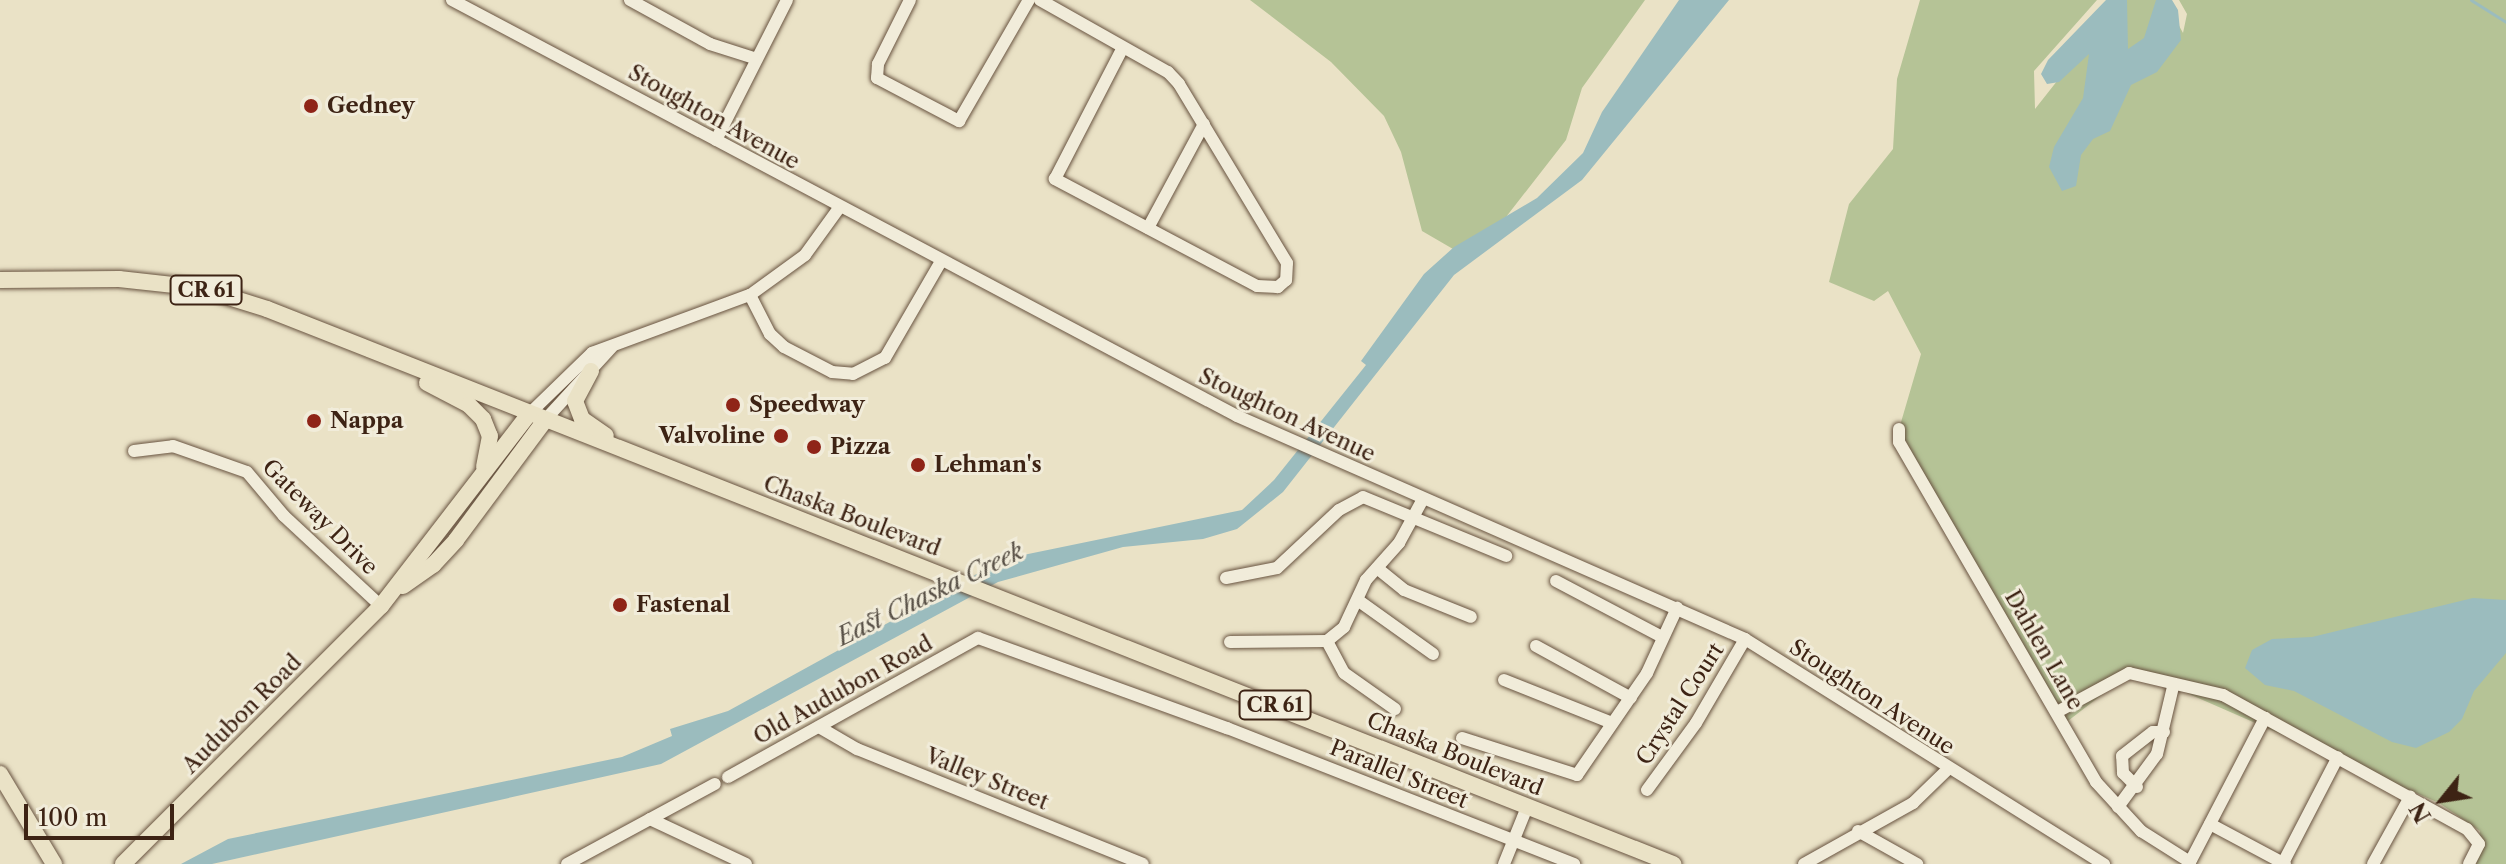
<!DOCTYPE html>
<style>
body{margin:0}
#map{position:relative;width:2506px;height:864px;overflow:hidden;background:#eae2c6;font-family:"Libre Caslon Text",serif}
div>[style]{position:absolute}
[style*='--x']{left:calc(var(--x)*1px);top:calc(var(--y)*1px);width:calc(var(--w)*1px);rotate:calc(var(--a)*1deg)}
.green>*{inset:0;background:#b5c396}
.water>*{inset:0;background:#9bbcbe}
.stream>*{height:3px;margin:-1.5px;padding:0 1.5px;transform-origin:1.5px;border-radius:1.5px;background:#9bbcbe}
.roads{filter:drop-shadow(0 0 2px #685340) drop-shadow(0 0 2px #685340)}
.minor>*{height:12px;margin:-6px;padding:0 6px;transform-origin:6px;border-radius:6px;background:#f1ecda}
.major>*{height:16px;margin:-8px;padding:0 8px;transform-origin:8px;border-radius:8px;background:#eae2c6}
.dots>*{width:22px;height:22px;translate:-50% -50%;box-sizing:border-box;border:4px solid #f1ecda;border-radius:50%}
span{translate:-50% -50%;white-space:nowrap;text-align:center;line-height:1.15;-webkit-text-stroke:6px #f1ecda;paint-order:stroke}
.shield-label span{padding:2px 6px;background:#f1ecda;border:2px solid;border-radius:6px;-webkit-text-stroke-width:0}
.shield-label{font-size:20px;color:#3d2314;font-weight:700}
.poi-label{font-size:22px;color:#3d2314;font-weight:700}
.left{translate:0 -50%;text-align:left}
.right{translate:-100% -50%;text-align:right}
.street-label{font-size:22px;color:#3d2314}
.water-label{font-size:24px;color:#595147;font-style:italic}
.north{position:absolute;left:2402px;top:760px;width:80px;height:80px;-webkit-text-stroke:6px #f1ecda;paint-order:stroke;rotate:240deg;font-size:22px;font-weight:700;line-height:32px;text-align:center;color:#3d2314}
.north::after{content:'';display:block;margin:auto;width:28px;height:36px;background:#3d2314;clip-path:polygon(50% 0,100% 100%,50% 72%,0 100%)}
.scale{position:absolute;left:24px;top:804px;width:150px;height:36px;box-sizing:border-box;border:4px solid #3d2314;border-top:0;padding-left:10px;font-size:24px;line-height:28px;white-space:nowrap;color:#3d2314;-webkit-text-stroke:6px #f1ecda;paint-order:stroke}
</style>
<div id="map">
<div class="green">
<i style="clip-path:polygon(1250px 0,1645px 0,1582px 88px,1566px 140px,1506px 217px,1453px 249px,1422px 231px,1401px 152px,1384px 116px,1331px 62px)"></i>
<i style="clip-path:polygon(1920px 0,2097px 0,2034px 71px,2035px 109px,2121px 0,2165px 0,2183px 33px,2187px 14px,2179px 0,2506px 0,2506px 864px,2476px 864px,2480px 831px,2439px 803px,2173px 687px,2130px 673px,2064px 724px,1899px 429px,1921px 354px,1888px 291px,1874px 301px,1829px 282px,1849px 204px,1893px 149px,1897px 79px)"></i>
</div>
<div class="water">
<i style="clip-path:polygon(1679px 0,1729px 0,1582px 180px,1454px 275px,1283px 492px,1237px 529px,1203px 539px,1123px 547px,998px 582px,661px 764px,212px 864px,181px 864px,228px 839px,622px 757px,672px 736px,670px 729px,728px 711px,1004px 559px,1242px 510px,1274px 480px,1366px 365px,1361px 361px,1424px 274px,1454px 247px,1537px 198px,1583px 153px,1602px 112px)"></i>
<i style="clip-path:polygon(2106px 0,2127px 0,2128px 49px,2144px 38px,2156px 0,2172px 0,2178px 10px,2181px 40px,2157px 72px,2131px 85px,2110px 131px,2093px 139px,2081px 155px,2076px 186px,2062px 191px,2049px 167px,2054px 147px,2083px 98px,2089px 54px,2059px 82px,2047px 84px,2041px 74px,2048px 60px)"></i>
<i style="clip-path:polygon(2473px 598px,2506px 600px,2506px 653px,2474px 691px,2462px 719px,2449px 732px,2416px 748px,2392px 742px,2294px 691px,2265px 685px,2245px 668px,2252px 650px,2272px 639px,2312px 637px)"></i>
</div>
<div class="stream">
<i style="--x:2471;--y:0;--w:41;--a:32.2"></i>
</div>
<div class="roads">
<div class="minor">
<i style="--x:452;--y:0;--w:888;--a:27.92"></i>
<i style="--x:1237;--y:416;--w:555;--a:23.7"></i>
<i style="--x:1745;--y:639;--w:424;--a:32.1"></i>
<i style="--x:630;--y:0;--w:91;--a:28.8"></i>
<i style="--x:710;--y:44;--w:49;--a:17.7"></i>
<i style="--x:910;--y:0;--w:72;--a:116.6"></i>
<i style="--x:878;--y:64;--w:14;--a:94"></i>
<i style="--x:877;--y:78;--w:93;--a:27.7"></i>
<i style="--x:959;--y:121;--w:140;--a:-60"></i>
<i style="--x:1040;--y:0;--w:147;--a:29.4"></i>
<i style="--x:1168;--y:72;--w:16;--a:47"></i>
<i style="--x:1179;--y:84;--w:209;--a:58.9"></i>
<i style="--x:1287;--y:263;--w:17;--a:93"></i>
<i style="--x:1286;--y:280;--w:11;--a:139"></i>
<i style="--x:1278;--y:287;--w:21;--a:-177"></i>
<i style="--x:1257;--y:286;--w:229;--a:-152.1"></i>
<i style="--x:1055;--y:179;--w:148;--a:-62.7"></i>
<i style="--x:716;--y:140;--w:157;--a:-63.1"></i>
<i style="--x:1148;--y:228;--w:118;--a:-61.7"></i>
<i style="--x:750;--y:295;--w:44;--a:62.9"></i>
<i style="--x:770;--y:334;--w:19;--a:43"></i>
<i style="--x:784;--y:347;--w:54;--a:27.5"></i>
<i style="--x:832;--y:372;--w:21;--a:5"></i>
<i style="--x:853;--y:374;--w:36;--a:-27"></i>
<i style="--x:885;--y:358;--w:110;--a:-59.9"></i>
<i style="--x:529;--y:414;--w:88;--a:-44.1"></i>
<i style="--x:592;--y:353;--w:168;--a:-20.2"></i>
<i style="--x:750;--y:295;--w:68;--a:-36"></i>
<i style="--x:805;--y:255;--w:58;--a:-54.1"></i>
<i style="--x:545;--y:420;--w:99;--a:-47.5"></i>
<i style="--x:1899;--y:429;--w:13;--a:90"></i>
<i style="--x:1899;--y:442;--w:393;--a:59.9"></i>
<i style="--x:2096;--y:782;--w:67;--a:47.4"></i>
<i style="--x:2141;--y:831;--w:58;--a:32.3"></i>
<i style="--x:134;--y:451;--w:39;--a:-7"></i>
<i style="--x:173;--y:446;--w:78;--a:19.4"></i>
<i style="--x:247;--y:472;--w:57;--a:49.9"></i>
<i style="--x:284;--y:516;--w:132;--a:42.9"></i>
<i style="--x:1377;--y:568;--w:35;--a:39"></i>
<i style="--x:1404;--y:590;--w:72;--a:21.9"></i>
<i style="--x:1226;--y:578;--w:52;--a:-11.1"></i>
<i style="--x:1277;--y:568;--w:85;--a:-43.1"></i>
<i style="--x:1339;--y:510;--w:27;--a:-28"></i>
<i style="--x:1363;--y:497;--w:155;--a:22.4"></i>
<i style="--x:1556;--y:581;--w:120;--a:27.8"></i>
<i style="--x:1359;--y:601;--w:91;--a:35.6"></i>
<i style="--x:1230;--y:642;--w:97;--a:-0.6"></i>
<i style="--x:1536;--y:646;--w:108;--a:28.7"></i>
<i style="--x:1504;--y:680;--w:116;--a:21.7"></i>
<i style="--x:1395;--y:709;--w:62;--a:-144.8"></i>
<i style="--x:1344;--y:673;--w:36;--a:-118"></i>
<i style="--x:1327;--y:641;--w:22;--a:-39"></i>
<i style="--x:1344;--y:627;--w:52;--a:-64.9"></i>
<i style="--x:1366;--y:580;--w:50;--a:-48.3"></i>
<i style="--x:1399;--y:543;--w:50;--a:-61.4"></i>
<i style="--x:2057;--y:712;--w:82;--a:-28.4"></i>
<i style="--x:2129;--y:673;--w:97;--a:13.2"></i>
<i style="--x:2223;--y:695;--w:278;--a:28.8"></i>
<i style="--x:2467;--y:829;--w:19;--a:51"></i>
<i style="--x:2479;--y:844;--w:22;--a:117"></i>
<i style="--x:819;--y:727;--w:44;--a:30.1"></i>
<i style="--x:857;--y:749;--w:308;--a:21.9"></i>
<i style="--x:1462;--y:738;--w:121;--a:17.8"></i>
<i style="--x:1577;--y:775;--w:124;--a:-55.5"></i>
<i style="--x:1647;--y:673;--w:72;--a:-65.2"></i>
<i style="--x:728;--y:777;--w:286;--a:-29.1"></i>
<i style="--x:978;--y:638;--w:265;--a:19.9"></i>
<i style="--x:1227;--y:728;--w:373;--a:21.4"></i>
<i style="--x:2137;--y:787;--w:20;--a:-135"></i>
<i style="--x:2123;--y:773;--w:17;--a:-93"></i>
<i style="--x:2122;--y:756;--w:39;--a:-38"></i>
<i style="--x:2153;--y:732;--w:11;--a:0"></i>
<i style="--x:1647;--y:790;--w:83;--a:-53.8"></i>
<i style="--x:1696;--y:723;--w:97;--a:-59.7"></i>
<i style="--x:2118;--y:807;--w:66;--a:-53.7"></i>
<i style="--x:2157;--y:754;--w:69;--a:-76.6"></i>
<i style="--x:650;--y:819;--w:106;--a:25.1"></i>
<i style="--x:2210;--y:824;--w:85;--a:28.1"></i>
<i style="--x:1858;--y:831;--w:68;--a:29.2"></i>
<i style="--x:2283;--y:863;--w:119;--a:-62.6"></i>
<i style="--x:567;--y:864;--w:168;--a:-28.4"></i>
<i style="--x:1504;--y:864;--w:61;--a:-68"></i>
<i style="--x:1804;--y:864;--w:125;--a:-29.2"></i>
<i style="--x:1913;--y:803;--w:47;--a:-44.1"></i>
<i style="--x:2189;--y:864;--w:165;--a:-62.5"></i>
<i style="--x:2373;--y:864;--w:77;--a:-61.1"></i>
</div>
<div class="major">
<i style="--x:0;--y:280;--w:119;--a:-0.5"></i>
<i style="--x:119;--y:279;--w:81;--a:6.3"></i>
<i style="--x:200;--y:288;--w:70;--a:17.4"></i>
<i style="--x:267;--y:309;--w:1512;--a:21.54"></i>
<i style="--x:591;--y:371;--w:34;--a:118"></i>
<i style="--x:575;--y:401;--w:19;--a:69"></i>
<i style="--x:582;--y:419;--w:29;--a:35"></i>
<i style="--x:427;--y:383;--w:47;--a:27.6"></i>
<i style="--x:469;--y:405;--w:20;--a:45"></i>
<i style="--x:483;--y:419;--w:18;--a:68"></i>
<i style="--x:490;--y:436;--w:31;--a:101"></i>
<i style="--x:403;--y:586;--w:37;--a:-35"></i>
<i style="--x:433;--y:565;--w:34;--a:-47"></i>
<i style="--x:456;--y:540;--w:149;--a:-53.4"></i>
<i style="--x:0;--y:774;--w:105;--a:59"></i>
<i style="--x:123;--y:864;--w:365;--a:-45"></i>
<i style="--x:381;--y:606;--w:242;--a:-52.4"></i>
</div>
</div>
<div class="dots">
<i style="left:311px;top:106px;background:#8f2418"></i>
<i style="left:733px;top:405px;background:#8f2418"></i>
<i style="left:314px;top:421px;background:#8f2418"></i>
<i style="left:781px;top:436px;background:#8f2418"></i>
<i style="left:814px;top:447px;background:#8f2418"></i>
<i style="left:918px;top:465px;background:#8f2418"></i>
<i style="left:620px;top:605px;background:#8f2418"></i>
</div>
<div class="shield-label">
<span style="left:206px;top:290px">CR 61</span>
<span style="left:1275px;top:705px">CR 61</span>
</div>
<div class="poi-label">
<span class="left" style="left:327px;top:106px">Gedney</span>
<span class="left" style="left:749px;top:405px">Speedway</span>
<span class="left" style="left:330px;top:421px">Nappa</span>
<span class="right" style="left:765px;top:436px">Valvoline</span>
<span class="left" style="left:830px;top:447px">Pizza</span>
<span class="left" style="left:934px;top:465px">Lehman's</span>
<span class="left" style="left:636px;top:605px">Fastenal</span>
</div>
<div class="street-label">
<span style="left:714px;top:117px;rotate:29deg">Stoughton Avenue</span>
<span style="left:1287px;top:415px;rotate:25deg">Stoughton Avenue</span>
<span style="left:852px;top:516px;rotate:21deg">Chaska Boulevard</span>
<span style="left:320px;top:517px;rotate:45deg">Gateway Drive</span>
<span style="left:2044px;top:650px;rotate:60deg">Dahlen Lane</span>
<span style="left:843px;top:690px;rotate:-29deg">Old Audubon Road</span>
<span style="left:1872px;top:697px;rotate:33deg">Stoughton Avenue</span>
<span style="left:1680px;top:704px;rotate:-57deg">Crystal Court</span>
<span style="left:242px;top:714px;rotate:-45deg">Audubon Road</span>
<span style="left:1455px;top:754px;rotate:22deg">Chaska Boulevard</span>
<span style="left:1399px;top:774px;rotate:22deg">Parallel Street</span>
<span style="left:987px;top:779px;rotate:22deg">Valley Street</span>
</div>
<div class="water-label">
<span style="left:930px;top:594px;rotate:-26deg">East Chaska Creek</span>
</div>
<div class="north">N</div>
<div class="scale">100 m</div>
</div>
